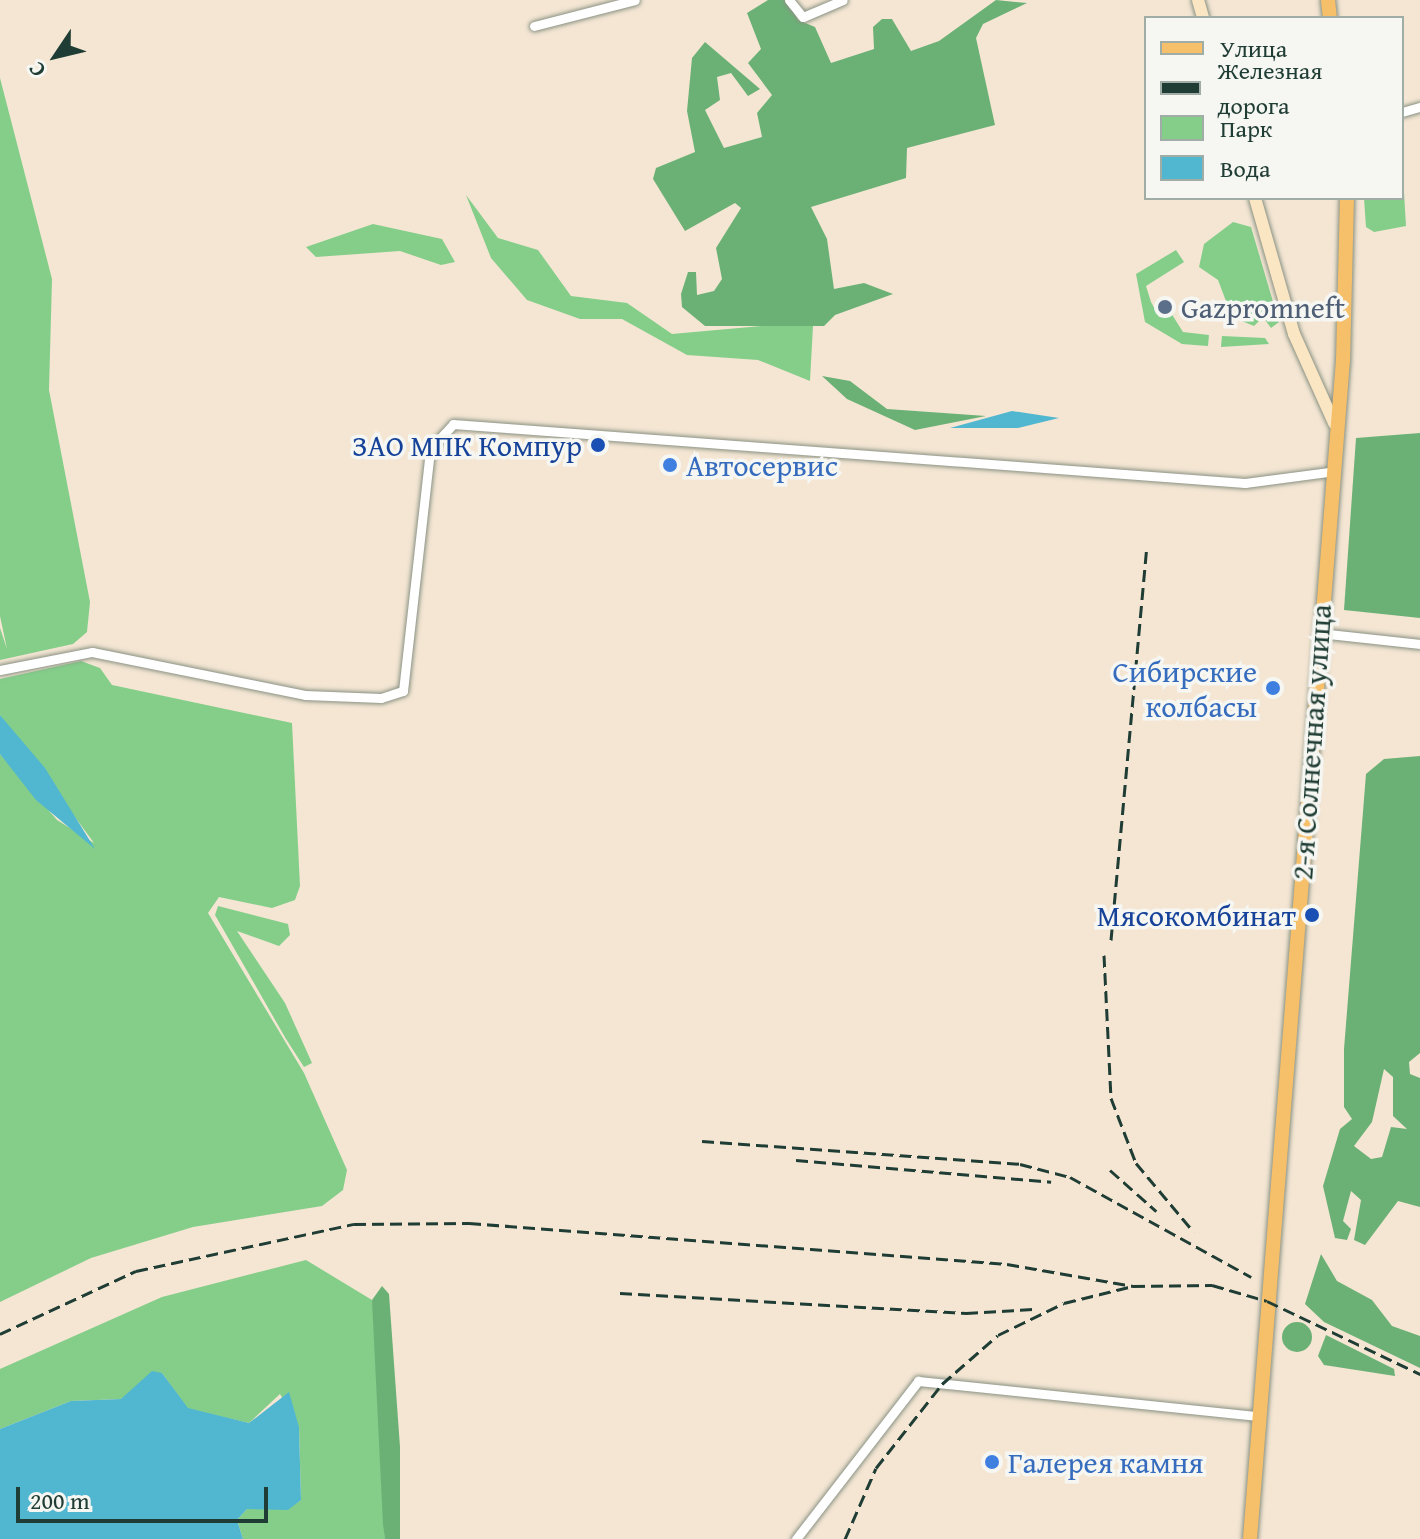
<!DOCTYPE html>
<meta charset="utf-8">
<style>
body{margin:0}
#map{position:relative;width:1420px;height:1539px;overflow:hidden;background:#f4e6d3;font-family:"Gentium Book Plus",serif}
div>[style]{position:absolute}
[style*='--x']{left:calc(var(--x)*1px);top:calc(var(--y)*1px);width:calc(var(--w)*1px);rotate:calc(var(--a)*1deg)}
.green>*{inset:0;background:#84ce8a}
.forest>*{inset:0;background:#6bb176}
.round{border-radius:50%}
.water>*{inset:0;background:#51b7d0}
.roads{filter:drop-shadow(0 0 2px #8a9284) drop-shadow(0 0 2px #8a9284)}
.minor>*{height:9px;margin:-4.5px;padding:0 4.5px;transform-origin:4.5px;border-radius:4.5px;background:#fff}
.secondary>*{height:12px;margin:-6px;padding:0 6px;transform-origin:6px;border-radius:6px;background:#fbe6c4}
.primary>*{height:14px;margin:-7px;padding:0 7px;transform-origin:7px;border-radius:7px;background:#f6c06b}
.rail>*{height:3px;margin-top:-1.5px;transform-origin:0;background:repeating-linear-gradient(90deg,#1f3d34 0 12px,transparent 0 18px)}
.dots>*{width:22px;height:22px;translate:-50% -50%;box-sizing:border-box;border:4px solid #f6f6f2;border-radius:50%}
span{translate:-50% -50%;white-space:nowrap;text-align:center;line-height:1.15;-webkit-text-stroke:7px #f6f6f2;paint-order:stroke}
.service-label{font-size:30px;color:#4e5e75}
.left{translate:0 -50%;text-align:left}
.transit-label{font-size:30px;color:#164399}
.right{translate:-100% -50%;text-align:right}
.shop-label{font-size:30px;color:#366cbe}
.street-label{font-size:30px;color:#1f3d34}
.legend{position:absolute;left:1144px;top:16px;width:260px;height:184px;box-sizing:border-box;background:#f6f6f2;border:2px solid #a0aca6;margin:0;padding:10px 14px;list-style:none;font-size:24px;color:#1f3d34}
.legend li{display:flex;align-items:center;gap:16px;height:40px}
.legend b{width:40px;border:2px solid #a0aca6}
.north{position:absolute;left:16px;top:16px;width:80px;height:80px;-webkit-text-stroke:6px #f6f6f2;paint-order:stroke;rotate:235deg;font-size:22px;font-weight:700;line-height:32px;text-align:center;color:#1f3d34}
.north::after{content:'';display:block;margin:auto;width:28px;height:36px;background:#1f3d34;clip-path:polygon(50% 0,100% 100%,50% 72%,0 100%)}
.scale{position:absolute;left:16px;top:1487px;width:252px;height:36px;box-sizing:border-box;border:4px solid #1f3d34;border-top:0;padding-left:10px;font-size:24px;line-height:28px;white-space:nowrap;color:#1f3d34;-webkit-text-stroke:6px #f6f6f2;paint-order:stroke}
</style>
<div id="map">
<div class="green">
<i style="clip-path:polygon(0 78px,52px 279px,49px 390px,90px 602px,87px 632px,73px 644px,0 660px,0 628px,7px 649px,0 616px)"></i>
<i style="clip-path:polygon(1402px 159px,1406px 226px,1374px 232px,1366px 227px,1364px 198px,1402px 198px)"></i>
<i style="clip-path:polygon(466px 195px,498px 238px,538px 250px,571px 296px,627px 303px,672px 334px,807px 322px,813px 326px,810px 381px,758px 360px,687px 355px,622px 319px,580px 319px,527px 300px,491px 258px)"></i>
<i style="clip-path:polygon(1233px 222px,1251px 227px,1279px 322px,1271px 328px,1263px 317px,1254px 326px,1232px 317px,1218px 280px,1199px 267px,1204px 244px)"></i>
<i style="clip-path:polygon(373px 224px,442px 239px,455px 262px,441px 265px,400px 251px,316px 257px,306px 247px)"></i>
<i style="clip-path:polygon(1176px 250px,1184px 262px,1146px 286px,1151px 302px,1159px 317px,1171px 313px,1183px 332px,1209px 335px,1208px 346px,1182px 344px,1145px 322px,1136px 274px)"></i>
<i style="clip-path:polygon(1222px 336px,1265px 338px,1269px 344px,1221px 347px)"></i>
<i style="clip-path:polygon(81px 661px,100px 668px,112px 685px,292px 723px,300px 886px,295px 900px,272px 908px,219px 897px,208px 913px,304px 1073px,347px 1170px,343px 1190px,322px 1206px,193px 1227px,91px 1258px,0 1302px,0 754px,57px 820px,94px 843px,0 715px,0 679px)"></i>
<i style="clip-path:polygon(218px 906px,288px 924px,290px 935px,279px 946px,237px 931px,285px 1003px,312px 1063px,304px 1067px,286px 1039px,215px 915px)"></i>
<i style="clip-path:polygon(306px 1260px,372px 1300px,377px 1317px,385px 1539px,243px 1539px,237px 1520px,247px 1509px,288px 1509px,301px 1500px,299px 1427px,280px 1394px,249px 1423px,188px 1409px,162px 1373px,121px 1399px,71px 1401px,0 1429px,0 1369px,162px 1297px)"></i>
</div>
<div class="forest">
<i style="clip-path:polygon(768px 0,787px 0,798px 20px,815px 27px,831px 63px,874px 49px,873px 27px,882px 19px,892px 19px,911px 51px,939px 41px,996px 0,1027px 3px,983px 24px,976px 38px,995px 125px,907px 148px,906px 178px,811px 207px,827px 239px,834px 289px,864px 283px,893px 294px,835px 315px,824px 326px,705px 326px,682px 307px,681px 294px,688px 272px,696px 272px,697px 295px,714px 291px,722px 279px,716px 248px,741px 208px,735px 203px,685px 231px,653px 179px,656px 168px,695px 152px,687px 111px,692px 58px,705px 42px,760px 89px,748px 96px,731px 73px,717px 77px,720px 100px,705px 110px,724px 148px,762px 137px,757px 113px,772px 95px,748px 63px,761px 49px,747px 13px)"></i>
<i style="clip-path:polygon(822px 376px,850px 381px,887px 409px,986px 416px,915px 430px,847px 399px)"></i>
<i style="clip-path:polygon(1420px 433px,1420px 618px,1344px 610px,1356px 438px)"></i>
<i style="clip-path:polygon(evenodd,1420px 756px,1420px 1053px,1409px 1062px,1410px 1074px,1420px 1078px,1420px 1207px,1398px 1201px,1365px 1245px,1354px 1240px,1361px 1200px,1351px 1191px,1343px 1221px,1351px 1229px,1347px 1240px,1335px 1238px,1323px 1186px,1340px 1129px,1352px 1119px,1344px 1107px,1344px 1049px,1366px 774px,1384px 759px,1420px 756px,1384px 1069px,1393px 1077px,1393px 1116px,1407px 1129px,1391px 1127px,1382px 1157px,1371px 1159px,1354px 1146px,1372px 1122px,1384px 1069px)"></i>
<i style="clip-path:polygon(1321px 1254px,1337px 1281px,1372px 1300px,1392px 1326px,1420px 1336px,1420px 1368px,1324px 1322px,1305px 1304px)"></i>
<i style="clip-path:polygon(382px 1286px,389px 1294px,400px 1447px,400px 1539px,385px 1539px,383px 1524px,372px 1300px)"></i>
<i class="round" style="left:1282px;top:1322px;width:30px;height:30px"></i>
<i style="clip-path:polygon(1326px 1335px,1394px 1369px,1395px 1376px,1324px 1365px,1318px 1356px)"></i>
</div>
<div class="water">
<i style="clip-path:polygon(1012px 411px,1059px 418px,1018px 428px,950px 428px)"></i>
<i style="clip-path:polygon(0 715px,45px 768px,95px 849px,36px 800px,0 754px)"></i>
<i style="clip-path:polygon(152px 1371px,162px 1373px,188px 1408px,249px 1423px,289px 1392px,299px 1427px,301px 1500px,288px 1510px,247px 1509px,237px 1520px,243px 1539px,0 1539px,0 1429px,71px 1401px,121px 1399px)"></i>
</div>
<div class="roads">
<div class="minor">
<i style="--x:789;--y:0;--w:22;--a:51"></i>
<i style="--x:803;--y:17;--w:43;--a:-23"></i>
<i style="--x:534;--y:26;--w:104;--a:-14.4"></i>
<i style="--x:1402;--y:112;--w:19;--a:-16"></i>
<i style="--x:1319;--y:633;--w:102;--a:6.2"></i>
<i style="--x:0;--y:670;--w:94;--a:-11.1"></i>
<i style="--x:92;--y:652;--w:217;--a:11.4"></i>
<i style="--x:305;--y:695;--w:76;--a:2.3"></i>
<i style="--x:381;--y:698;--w:23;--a:-18"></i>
<i style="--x:403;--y:691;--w:244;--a:-83.6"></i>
<i style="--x:430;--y:449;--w:34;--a:-47"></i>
<i style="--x:453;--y:424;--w:794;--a:4.26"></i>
<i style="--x:1245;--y:483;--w:85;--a:-7.5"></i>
<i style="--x:796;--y:1539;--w:200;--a:-52.3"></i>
<i style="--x:918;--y:1381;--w:342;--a:5.9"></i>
</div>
<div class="secondary">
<i style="--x:1198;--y:0;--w:19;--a:74"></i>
<i style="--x:1255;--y:198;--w:141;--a:74"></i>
<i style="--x:1294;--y:334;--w:98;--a:65.8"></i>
</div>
<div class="primary">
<i style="--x:1328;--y:0;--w:18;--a:84"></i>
<i style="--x:1250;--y:1539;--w:1182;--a:-85.49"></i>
<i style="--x:1343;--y:361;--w:163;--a:-88.6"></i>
</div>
</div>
<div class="rail">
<i style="--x:1111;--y:940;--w:395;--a:-84.8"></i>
<i style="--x:1104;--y:955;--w:143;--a:87.2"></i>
<i style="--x:1111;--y:1098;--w:70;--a:69"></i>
<i style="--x:1136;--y:1163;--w:90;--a:50"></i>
<i style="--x:702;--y:1141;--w:319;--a:4.1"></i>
<i style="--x:1020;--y:1164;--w:52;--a:14.6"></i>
<i style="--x:1070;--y:1177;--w:207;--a:28.9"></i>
<i style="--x:796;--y:1160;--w:256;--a:4.9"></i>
<i style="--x:1110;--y:1170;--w:62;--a:41.7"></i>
<i style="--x:620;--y:1293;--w:347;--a:3.3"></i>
<i style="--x:966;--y:1313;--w:67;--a:-3.4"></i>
<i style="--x:0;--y:1334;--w:150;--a:-24.9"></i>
<i style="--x:136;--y:1271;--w:223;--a:-12.2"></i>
<i style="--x:354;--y:1224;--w:115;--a:-0.5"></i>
<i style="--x:469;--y:1223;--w:540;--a:4.36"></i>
<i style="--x:1007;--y:1264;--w:128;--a:9.9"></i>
<i style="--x:845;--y:1539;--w:77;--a:-66.4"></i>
<i style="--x:876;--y:1468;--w:107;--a:-51.8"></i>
<i style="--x:942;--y:1384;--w:74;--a:-41.2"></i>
<i style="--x:998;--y:1335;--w:73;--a:-25.9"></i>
<i style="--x:1064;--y:1303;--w:71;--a:-13.8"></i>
<i style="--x:1133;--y:1286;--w:79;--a:-0.7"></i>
<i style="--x:1212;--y:1285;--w:57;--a:16.2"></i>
<i style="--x:1267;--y:1301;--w:170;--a:25.5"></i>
</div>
<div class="dots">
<i style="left:1165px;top:307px;background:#5c6f8a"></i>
<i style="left:598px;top:445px;background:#1a4fb4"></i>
<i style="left:670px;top:465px;background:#3f7fe0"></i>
<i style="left:1273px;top:688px;background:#3f7fe0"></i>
<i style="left:1312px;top:915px;background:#1a4fb4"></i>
<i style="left:992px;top:1462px;background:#3f7fe0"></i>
</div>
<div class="service-label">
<span class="left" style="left:1181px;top:307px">Gazpromneft</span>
</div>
<div class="transit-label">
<span class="right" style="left:582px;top:445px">ЗАО МПК Компур</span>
<span class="right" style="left:1296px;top:915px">Мясокомбинат</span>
</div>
<div class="shop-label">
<span class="left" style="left:686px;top:465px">Автосервис</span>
<span class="right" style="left:1257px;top:688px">Сибирские<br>колбасы</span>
<span class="left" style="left:1008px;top:1462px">Галерея камня</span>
</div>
<div class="street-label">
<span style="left:1311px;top:742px;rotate:-86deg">2-я Солнечная улица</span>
</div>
<ul class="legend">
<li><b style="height:10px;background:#f6c06b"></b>Улица</li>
<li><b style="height:10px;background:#1f3d34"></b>Железная дорога</li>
<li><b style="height:22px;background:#84ce8a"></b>Парк</li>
<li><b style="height:22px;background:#51b7d0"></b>Вода</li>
</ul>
<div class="north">С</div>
<div class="scale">200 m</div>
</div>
